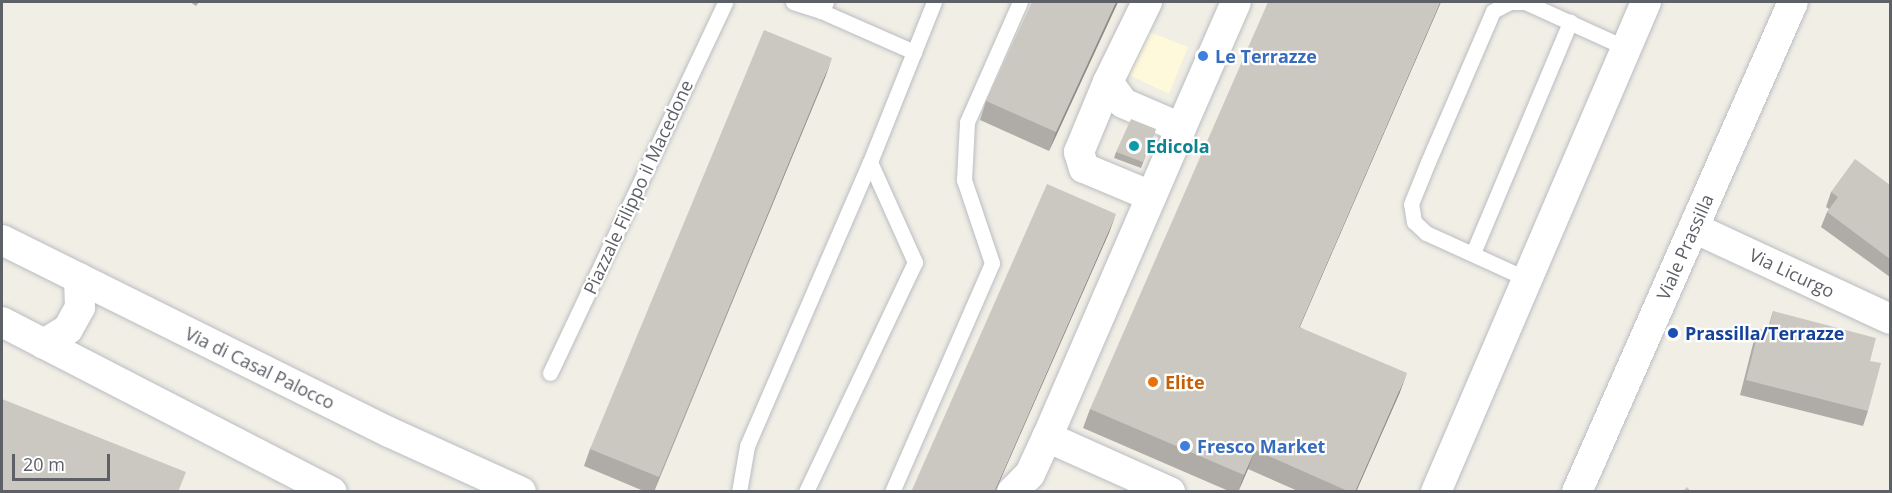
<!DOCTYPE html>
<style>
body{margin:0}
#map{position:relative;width:1892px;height:493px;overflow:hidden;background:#f0eee5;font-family:"Open Sans",sans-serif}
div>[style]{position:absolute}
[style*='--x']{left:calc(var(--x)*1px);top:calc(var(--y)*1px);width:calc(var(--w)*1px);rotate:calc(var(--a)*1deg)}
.commercial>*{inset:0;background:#fff9db}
.roads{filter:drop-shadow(0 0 2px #babdc2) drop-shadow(0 0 2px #babdc2)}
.lane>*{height:15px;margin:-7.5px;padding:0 7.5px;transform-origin:7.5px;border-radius:7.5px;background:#fff}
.street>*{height:30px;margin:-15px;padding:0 15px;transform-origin:15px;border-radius:15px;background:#fff}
.wall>*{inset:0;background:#afaca7}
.shaded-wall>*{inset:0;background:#8e8c88}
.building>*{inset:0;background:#cbc8c2}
.dots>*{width:16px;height:16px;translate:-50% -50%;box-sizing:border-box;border:3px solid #fff;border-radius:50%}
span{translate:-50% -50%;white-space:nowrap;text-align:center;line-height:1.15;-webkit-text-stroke:4.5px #fff;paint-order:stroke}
.shop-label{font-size:18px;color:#366cbe;font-weight:700}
.left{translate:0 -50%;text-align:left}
.culture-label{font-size:18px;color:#0d838f;font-weight:700}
.street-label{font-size:18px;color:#5d6066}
.transit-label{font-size:18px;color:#164399;font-weight:700}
.food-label{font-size:18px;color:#c56008;font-weight:700}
.frame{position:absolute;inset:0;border:3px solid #5d6066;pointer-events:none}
.scale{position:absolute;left:12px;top:454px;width:98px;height:27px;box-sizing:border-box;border:3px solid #5d6066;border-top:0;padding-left:8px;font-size:18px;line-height:21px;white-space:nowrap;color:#5d6066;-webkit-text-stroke:4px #fff;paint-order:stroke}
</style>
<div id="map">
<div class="commercial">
<i style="clip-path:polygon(1142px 29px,1188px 47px,1169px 94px,1121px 71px)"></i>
</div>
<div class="roads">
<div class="lane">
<i style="--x:793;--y:2;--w:29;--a:18"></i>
<i style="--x:821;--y:11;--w:10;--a:-61"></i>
<i style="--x:821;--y:11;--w:102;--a:23.8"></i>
<i style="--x:870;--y:162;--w:172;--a:-68.2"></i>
<i style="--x:1473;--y:253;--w:251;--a:-67.2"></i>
<i style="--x:1527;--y:279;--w:111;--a:-155.5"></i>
<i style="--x:1426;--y:233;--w:16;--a:-137"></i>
<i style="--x:1414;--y:222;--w:18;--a:-99"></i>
<i style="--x:1411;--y:204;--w:45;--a:-68"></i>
<i style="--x:1428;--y:162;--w:164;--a:-66.7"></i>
<i style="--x:1493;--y:11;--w:19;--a:-28"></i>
<i style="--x:1510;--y:2;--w:15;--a:0"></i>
<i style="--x:1525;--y:2;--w:111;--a:24.5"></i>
<i style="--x:550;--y:373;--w:410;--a:-64.7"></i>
<i style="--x:739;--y:492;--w:47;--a:-80.1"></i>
<i style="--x:747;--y:446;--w:309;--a:-66.6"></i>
<i style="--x:870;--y:162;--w:110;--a:65.8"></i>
<i style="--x:915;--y:262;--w:255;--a:115.4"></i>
<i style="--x:892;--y:492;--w:250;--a:-66.4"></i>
<i style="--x:992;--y:263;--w:88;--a:-108.6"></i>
<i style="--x:964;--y:180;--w:58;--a:-87"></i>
<i style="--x:967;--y:122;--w:131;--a:-66.2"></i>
</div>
<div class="street">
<i style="--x:1147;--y:2;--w:89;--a:116"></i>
<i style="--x:1108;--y:82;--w:26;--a:54"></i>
<i style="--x:1123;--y:103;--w:63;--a:23.3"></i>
<i style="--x:1181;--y:128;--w:337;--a:113.4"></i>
<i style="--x:1047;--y:437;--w:135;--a:24.1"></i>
<i style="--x:1108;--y:82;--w:76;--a:112.5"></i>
<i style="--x:1079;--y:152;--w:17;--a:73"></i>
<i style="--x:1084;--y:168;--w:73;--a:22.7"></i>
<i style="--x:1181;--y:128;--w:137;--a:-66.4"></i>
<i style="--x:1694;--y:228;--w:216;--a:24.9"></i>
<i style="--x:2;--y:240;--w:432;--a:26.4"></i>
<i style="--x:389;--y:432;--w:145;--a:24.4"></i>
<i style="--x:2;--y:322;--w:371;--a:27.3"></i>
<i style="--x:44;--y:344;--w:28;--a:-32"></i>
<i style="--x:68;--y:329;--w:25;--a:-61"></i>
<i style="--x:80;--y:307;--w:29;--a:-92"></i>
<i style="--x:1012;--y:492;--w:25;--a:-45"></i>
<i style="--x:1030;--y:474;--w:41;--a:-65.3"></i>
<i style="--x:1436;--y:492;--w:533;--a:-66.8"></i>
<i style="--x:1577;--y:492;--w:535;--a:-66.21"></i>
</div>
</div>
<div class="wall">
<i style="clip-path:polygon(190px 2px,199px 2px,196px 6px)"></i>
<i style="clip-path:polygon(1118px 2px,1049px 151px,980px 120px,986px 101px)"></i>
<i style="clip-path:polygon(826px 75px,654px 492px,646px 492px,584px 466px,590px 449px)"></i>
<i style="clip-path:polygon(1156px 129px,1141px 168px,1114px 158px,1116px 152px)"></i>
<i style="clip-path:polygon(1890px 185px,1890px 277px,1821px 227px,1827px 212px,1829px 209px,1826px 207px,1831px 192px)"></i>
<i style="clip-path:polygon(1773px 311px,1870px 361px,1868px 411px,1863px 426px,1740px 395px,1753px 344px,1759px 329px,1767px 331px)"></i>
<i style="clip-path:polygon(1300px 327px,1400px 392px,1356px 492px,1300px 492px,1248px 469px,1238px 492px,1231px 492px,1083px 428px,1090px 409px)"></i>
</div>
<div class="shaded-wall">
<i style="clip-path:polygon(1116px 2px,1118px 2px,1049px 151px,1056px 132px)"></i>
<i style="clip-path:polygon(1440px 2px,1441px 2px,1292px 345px,1299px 327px)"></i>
<i style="clip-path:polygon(832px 58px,826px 75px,653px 492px,659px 477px)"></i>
<i style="clip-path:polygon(1116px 214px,1109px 233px,995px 492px,994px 492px)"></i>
<i style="clip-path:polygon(1407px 373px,1400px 392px,1356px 492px,1355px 492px)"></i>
<i style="clip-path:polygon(1255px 450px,1248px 469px,1238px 492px,1244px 475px)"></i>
</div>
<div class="building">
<i style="clip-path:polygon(1032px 2px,1116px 2px,1056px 132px,986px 101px)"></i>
<i style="clip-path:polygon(1268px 2px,1440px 2px,1299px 327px,1407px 373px,1355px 492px,1350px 492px,1255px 450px,1244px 475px,1090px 409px)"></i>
<i style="clip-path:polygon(764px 30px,832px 58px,659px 477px,590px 449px)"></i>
<i style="clip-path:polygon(1131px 119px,1156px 129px,1143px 162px,1116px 152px)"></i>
<i style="clip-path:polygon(1855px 159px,1890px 185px,1890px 259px,1827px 212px,1838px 197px,1831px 192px)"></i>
<i style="clip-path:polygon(1047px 184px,1116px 214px,994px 492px,911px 492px)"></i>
<i style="clip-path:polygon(1773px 311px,1876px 338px,1870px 361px,1881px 363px,1868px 411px,1746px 380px,1759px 329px,1768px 332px)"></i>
<i style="clip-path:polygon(2px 399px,186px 472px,178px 492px,2px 492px)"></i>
<i style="clip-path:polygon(1687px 487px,1691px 492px,1682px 492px)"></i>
</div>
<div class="dots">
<i style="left:1203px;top:56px;background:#3f7fe0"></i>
<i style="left:1134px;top:146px;background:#0f9aa8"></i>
<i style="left:1673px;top:333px;background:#1a4fb4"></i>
<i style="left:1153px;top:382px;background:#e8710a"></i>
<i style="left:1185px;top:446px;background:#3f7fe0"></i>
</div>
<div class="shop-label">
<span class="left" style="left:1215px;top:56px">Le Terrazze</span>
<span class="left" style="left:1197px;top:446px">Fresco Market</span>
</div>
<div class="culture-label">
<span class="left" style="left:1146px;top:146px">Edicola</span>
</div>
<div class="street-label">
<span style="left:638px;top:187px;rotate:-65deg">Piazzale Filippo il Macedone</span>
<span style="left:1685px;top:247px;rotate:-66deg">Viale Prassilla</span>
<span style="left:1792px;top:273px;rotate:25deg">Via Licurgo</span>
<span style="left:260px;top:368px;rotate:26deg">Via di Casal Palocco</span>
</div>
<div class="transit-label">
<span class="left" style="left:1685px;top:333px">Prassilla/Terrazze</span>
</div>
<div class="food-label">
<span class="left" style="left:1165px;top:382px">Elite</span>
</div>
<div class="frame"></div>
<div class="scale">20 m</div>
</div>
